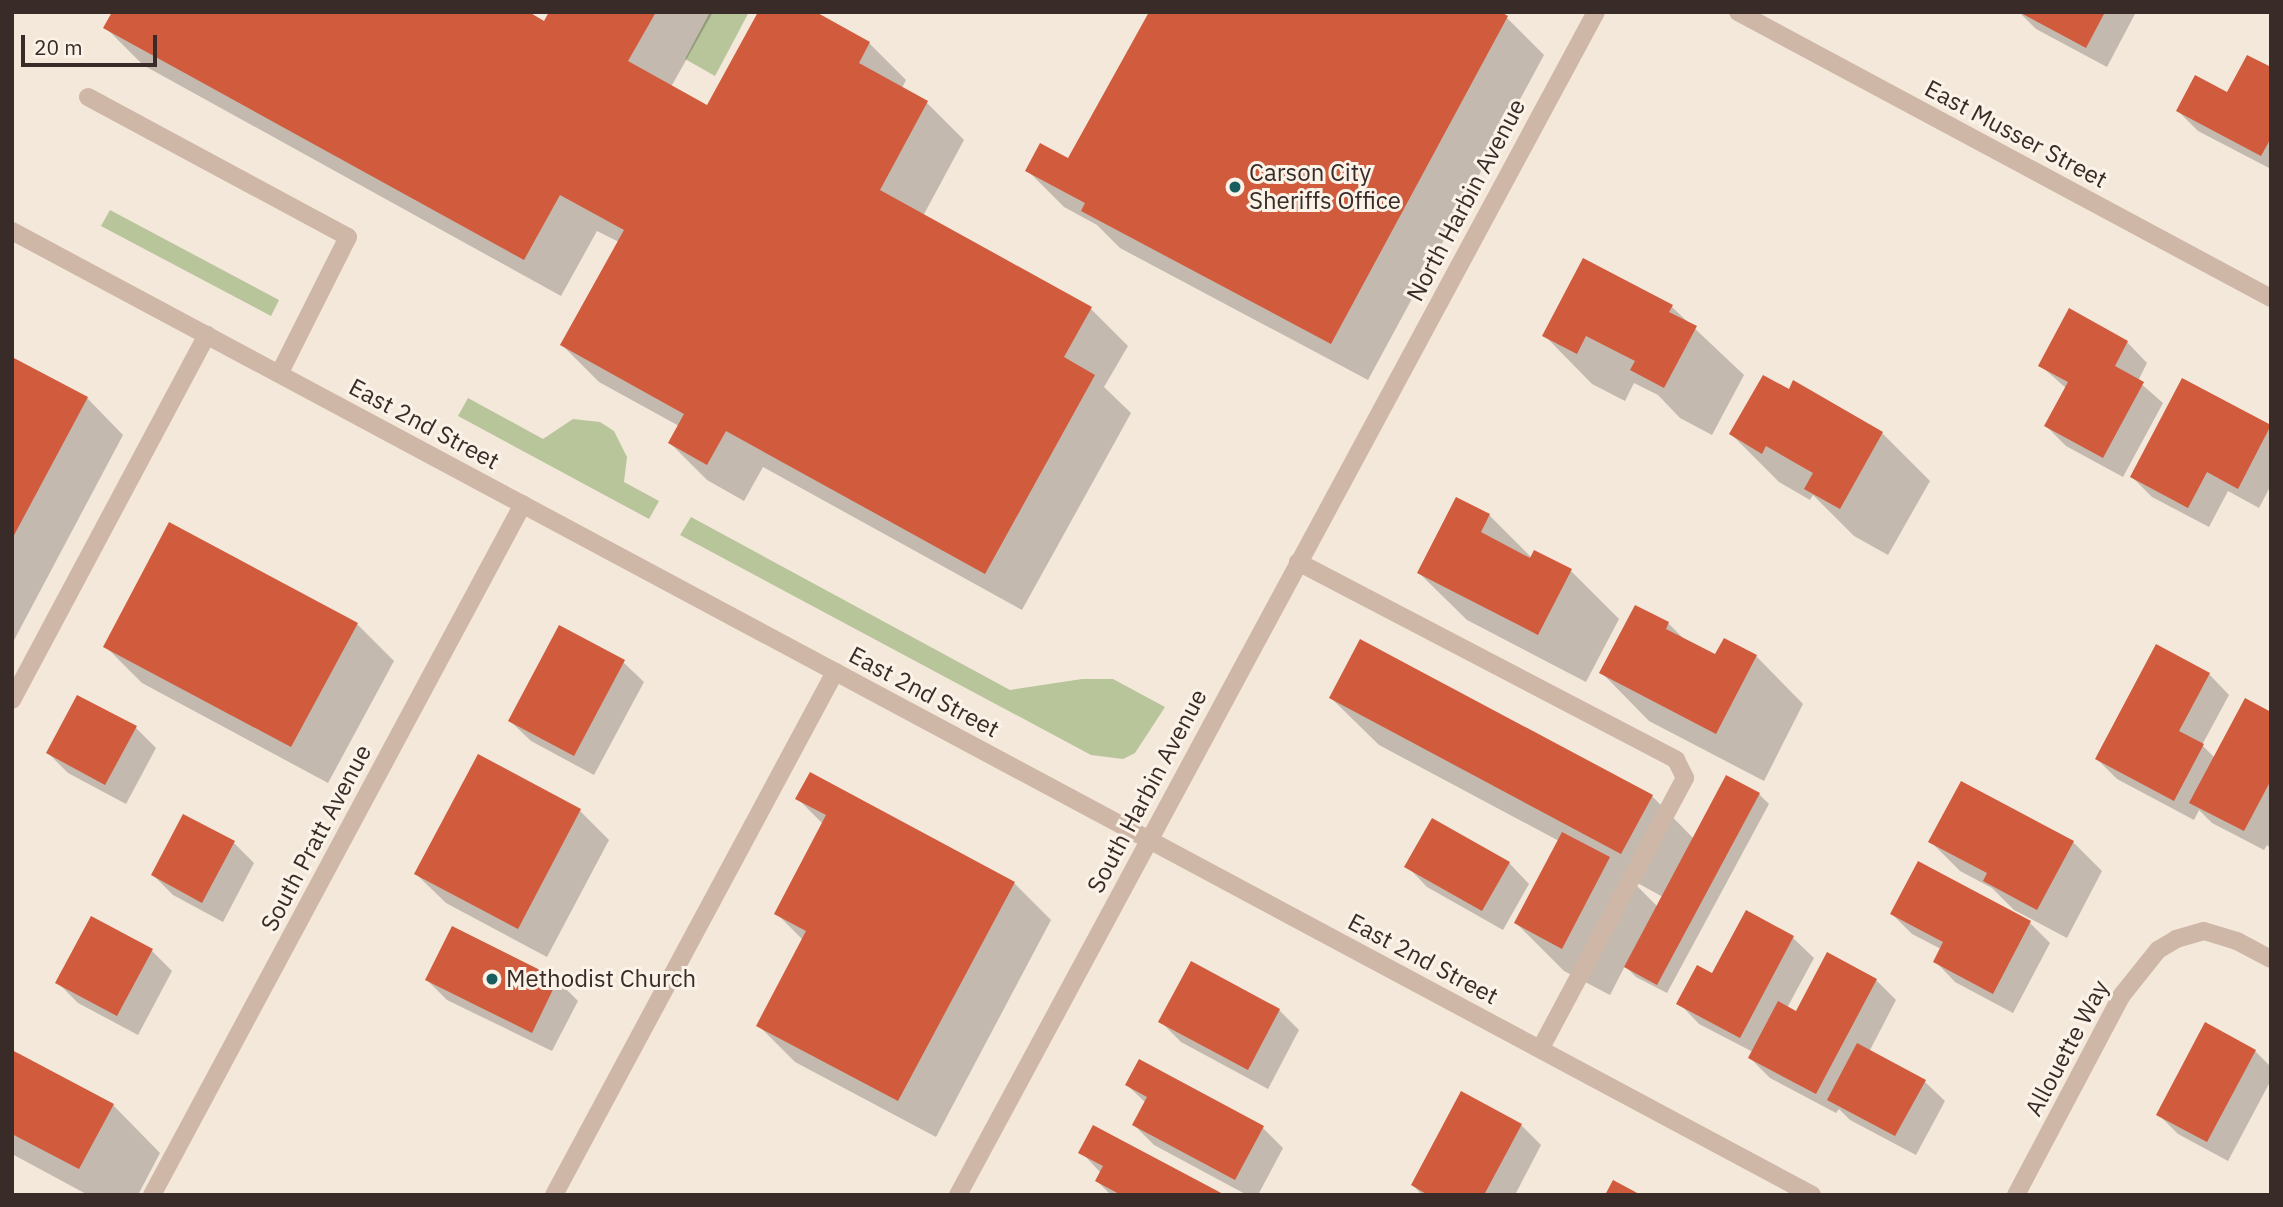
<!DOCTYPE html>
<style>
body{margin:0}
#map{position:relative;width:2283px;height:1207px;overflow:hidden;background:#f4e8db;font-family:"IBM Plex Sans",sans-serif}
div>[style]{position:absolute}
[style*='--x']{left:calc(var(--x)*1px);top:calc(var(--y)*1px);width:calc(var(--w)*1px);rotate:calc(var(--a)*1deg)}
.green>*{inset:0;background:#b8c59a}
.shadow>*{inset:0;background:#0003}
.building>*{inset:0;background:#d15b3d}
.minor>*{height:18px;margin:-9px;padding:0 9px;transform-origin:9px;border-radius:9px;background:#ceb7a6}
.dots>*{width:19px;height:19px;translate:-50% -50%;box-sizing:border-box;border:4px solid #fbf2e8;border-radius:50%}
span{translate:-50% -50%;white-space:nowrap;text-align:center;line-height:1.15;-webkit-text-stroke:6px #fbf2e8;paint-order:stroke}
.street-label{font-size:24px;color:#392c28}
.poi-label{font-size:24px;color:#392c28}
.left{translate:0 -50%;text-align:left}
.frame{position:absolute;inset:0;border:14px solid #392c28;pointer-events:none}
.scale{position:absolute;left:21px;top:35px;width:136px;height:32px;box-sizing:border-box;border:4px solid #392c28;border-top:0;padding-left:9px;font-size:21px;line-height:24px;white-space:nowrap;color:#392c28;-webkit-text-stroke:5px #fbf2e8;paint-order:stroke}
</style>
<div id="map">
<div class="green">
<i style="clip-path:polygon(710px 12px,749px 12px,715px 76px,685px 59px)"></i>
<i style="clip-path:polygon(110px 210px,279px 300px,271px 316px,101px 226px)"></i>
<i style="clip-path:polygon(468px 398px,543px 439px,573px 419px,600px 422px,614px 431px,627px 457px,624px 482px,659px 501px,649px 519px,458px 416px)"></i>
<i style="clip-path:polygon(691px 517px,1010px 690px,1082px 679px,1113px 679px,1165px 707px,1135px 753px,1123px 759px,1091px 755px,680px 535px)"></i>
</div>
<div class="shadow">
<i style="clip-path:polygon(551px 12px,713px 12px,671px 87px,708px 107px,869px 43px,906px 80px,902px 88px,927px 103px,964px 140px,923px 216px,1091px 309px,1128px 346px,1104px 387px,1131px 413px,1022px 610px,763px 467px,744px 501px,707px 480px,670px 443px,679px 426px,599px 382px,562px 345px,619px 242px,597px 231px,561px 296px,143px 65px,106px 28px,545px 23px)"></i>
<i style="clip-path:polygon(1497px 12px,1507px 18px,1544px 55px,1368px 380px,1120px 248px,1097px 225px,1064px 207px,1027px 170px,1069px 160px)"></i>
<i style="clip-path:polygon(2019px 12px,2136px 12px,2107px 67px,2036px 29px)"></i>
<i style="clip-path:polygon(2271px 69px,2271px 169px,2198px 131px,2178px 111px,2228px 94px)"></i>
<i style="clip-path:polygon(1672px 307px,1744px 375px,1712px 435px,1680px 418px,1658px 395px,1634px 383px,1625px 401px,1592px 384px,1545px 336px)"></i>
<i style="clip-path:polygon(2127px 342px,2147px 363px,2138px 381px,2163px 403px,2123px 477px,2066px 446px,2046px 426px,2067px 389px,2040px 365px)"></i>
<i style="clip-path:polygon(12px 359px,87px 398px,123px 435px,12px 644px)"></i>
<i style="clip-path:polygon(2183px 381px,2271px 427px,2271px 485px,2259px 508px,2228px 491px,2209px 527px,2152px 497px,2132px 477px)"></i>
<i style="clip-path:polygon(1789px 391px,1882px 433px,1930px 481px,1888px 555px,1854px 536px,1813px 495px,1810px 500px,1779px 482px,1731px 434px)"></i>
<i style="clip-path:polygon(1489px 515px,1532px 558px,1571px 571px,1619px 619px,1586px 682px,1467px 620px,1419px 573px)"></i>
<i style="clip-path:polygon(1668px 623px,1686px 641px,1716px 657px,1756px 656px,1803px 704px,1764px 781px,1649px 721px,1602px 673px)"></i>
<i style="clip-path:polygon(357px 624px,394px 661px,328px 783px,142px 683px,105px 646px)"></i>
<i style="clip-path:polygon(623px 662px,644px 682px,594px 775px,531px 741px,510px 721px)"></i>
<i style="clip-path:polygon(2209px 674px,2229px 695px,2202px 745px,2215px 758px,2271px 714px,2271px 849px,2267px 845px,2264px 850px,2212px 823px,2199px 810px,2194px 820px,2117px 779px,2097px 759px)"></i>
<i style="clip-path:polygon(evenodd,1331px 698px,1652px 796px,1694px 839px,1759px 794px,1769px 804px,1667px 993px,1636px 977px,1625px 966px,1610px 995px,1564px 971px,1516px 923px,1559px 841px,1379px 745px,1331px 698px,1632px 880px,1663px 897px,1658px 907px,1632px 881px,1632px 880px)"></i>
<i style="clip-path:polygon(136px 728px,156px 748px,126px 804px,68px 773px,48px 753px)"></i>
<i style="clip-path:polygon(478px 757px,580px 811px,609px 840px,547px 957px,446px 903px,416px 874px)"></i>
<i style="clip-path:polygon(798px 799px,1014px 883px,1051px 920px,936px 1137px,795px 1062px,758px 1025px,803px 940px,776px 913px,823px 824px)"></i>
<i style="clip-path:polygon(1931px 842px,2073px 842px,2102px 871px,2067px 938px,2014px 910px,1992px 888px,1960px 871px)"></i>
<i style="clip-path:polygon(234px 843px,254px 863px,223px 922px,173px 895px,153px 875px)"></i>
<i style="clip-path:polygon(1509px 863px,1529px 884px,1503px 930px,1427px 887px,1407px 866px)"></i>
<i style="clip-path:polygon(1746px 913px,1793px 938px,1814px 958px,1787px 1008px,1797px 1013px,1876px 980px,1896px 1000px,1869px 1052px,1924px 1081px,1945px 1101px,1916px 1155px,1850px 1120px,1839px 1109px,1836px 1113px,1770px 1078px,1750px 1058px,1753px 1052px,1699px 1024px,1679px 1003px,1713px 975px)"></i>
<i style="clip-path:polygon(1892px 914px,2030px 923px,2050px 943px,2013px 1013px,1955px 982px,1935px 961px,1941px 949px,1912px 934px)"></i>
<i style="clip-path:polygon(452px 929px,557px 980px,578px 1001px,552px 1051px,447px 1000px,427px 980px)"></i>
<i style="clip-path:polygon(152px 951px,172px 971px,138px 1035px,78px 1003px,58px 983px)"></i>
<i style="clip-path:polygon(1279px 1010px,1299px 1030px,1268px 1089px,1181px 1042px,1161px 1022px)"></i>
<i style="clip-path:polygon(2255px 1051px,2271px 1067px,2271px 1080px,2228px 1161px,2178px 1134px,2158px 1114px)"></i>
<i style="clip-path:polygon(12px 1052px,113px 1105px,160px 1153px,138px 1195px,88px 1195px,12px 1154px)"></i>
<i style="clip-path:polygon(1127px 1085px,1263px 1128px,1283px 1148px,1258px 1195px,1247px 1195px,1154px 1145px,1134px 1125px,1146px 1103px)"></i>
<i style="clip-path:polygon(1521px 1125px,1541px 1145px,1515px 1195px,1422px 1195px,1413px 1185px)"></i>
<i style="clip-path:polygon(1081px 1152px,1222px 1195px,1111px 1195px,1097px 1181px,1101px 1173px)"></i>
</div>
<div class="building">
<i style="clip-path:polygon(112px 12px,529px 12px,544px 21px,549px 12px,656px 12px,628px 61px,707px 105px,758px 12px,816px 12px,870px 42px,859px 63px,928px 101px,880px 190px,1092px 307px,1064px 357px,1095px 375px,985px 574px,726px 431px,707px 465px,668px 443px,684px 414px,560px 345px,624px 230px,560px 195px,524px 260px,103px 28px)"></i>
<i style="clip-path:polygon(1149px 12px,1501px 12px,1508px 16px,1331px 344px,1081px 211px,1085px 203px,1025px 171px,1040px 143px,1068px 158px)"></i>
<i style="clip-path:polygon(2019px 12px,2105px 12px,2086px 48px)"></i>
<i style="clip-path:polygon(2247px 55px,2271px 67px,2271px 138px,2261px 156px,2176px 111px,2195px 75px,2227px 92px)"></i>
<i style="clip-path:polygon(1583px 258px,1673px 305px,1669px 312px,1697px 326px,1664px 388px,1630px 370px,1635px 361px,1586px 336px,1577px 354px,1542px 336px)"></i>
<i style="clip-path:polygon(2069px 308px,2128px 341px,2115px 366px,2144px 382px,2103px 458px,2044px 426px,2068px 382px,2038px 366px)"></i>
<i style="clip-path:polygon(12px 357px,88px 397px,12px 539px)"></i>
<i style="clip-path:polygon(1763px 375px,1789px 389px,1793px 380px,1883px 432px,1840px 509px,1804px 489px,1813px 473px,1766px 446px,1762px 454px,1729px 434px)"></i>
<i style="clip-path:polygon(2182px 378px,2271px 425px,2238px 489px,2207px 472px,2188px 508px,2130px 477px)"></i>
<i style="clip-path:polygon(1456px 497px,1490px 514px,1481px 532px,1530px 558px,1534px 550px,1572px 569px,1538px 635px,1417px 573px)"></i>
<i style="clip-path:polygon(169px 522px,358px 623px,291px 747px,103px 647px)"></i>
<i style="clip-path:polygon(1635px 605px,1669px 622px,1666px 629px,1715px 654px,1724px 638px,1757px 655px,1716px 734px,1599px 673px)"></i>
<i style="clip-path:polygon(559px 625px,625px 660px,574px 756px,508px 721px)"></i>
<i style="clip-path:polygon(1360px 639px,1653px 795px,1621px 854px,1329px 698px)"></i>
<i style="clip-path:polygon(2156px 644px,2210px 673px,2179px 731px,2204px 744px,2174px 801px,2095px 759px)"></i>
<i style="clip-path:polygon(77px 695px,137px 726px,105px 785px,46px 753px)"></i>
<i style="clip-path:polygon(2245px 698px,2271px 712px,2271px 780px,2244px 831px,2189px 803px)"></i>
<i style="clip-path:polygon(478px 754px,581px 809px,518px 929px,414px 874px)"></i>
<i style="clip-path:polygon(810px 772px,1015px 882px,898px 1101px,756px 1026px,806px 931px,774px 914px,826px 815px,795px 799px)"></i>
<i style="clip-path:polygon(1726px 775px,1760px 793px,1657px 985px,1624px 967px)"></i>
<i style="clip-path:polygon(1961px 781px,2074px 841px,2037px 910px,1983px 881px,1987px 873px,1928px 842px)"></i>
<i style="clip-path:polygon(183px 814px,235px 841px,202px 903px,151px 875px)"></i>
<i style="clip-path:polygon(1432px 818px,1510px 862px,1482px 911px,1404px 867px)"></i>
<i style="clip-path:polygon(1562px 832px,1610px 857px,1562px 949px,1514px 923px)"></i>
<i style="clip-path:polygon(1918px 861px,2031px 921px,1993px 994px,1933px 962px,1943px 942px,1890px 914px)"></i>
<i style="clip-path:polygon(1746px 910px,1794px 936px,1740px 1038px,1676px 1004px,1697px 965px,1712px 973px)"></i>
<i style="clip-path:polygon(91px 916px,153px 949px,117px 1016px,55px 983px)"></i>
<i style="clip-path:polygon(452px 926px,558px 979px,532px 1033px,425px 980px)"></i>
<i style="clip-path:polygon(1827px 952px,1877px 979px,1816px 1094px,1748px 1058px,1778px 1001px,1796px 1011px)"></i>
<i style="clip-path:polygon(1191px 961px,1280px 1009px,1248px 1070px,1158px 1022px)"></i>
<i style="clip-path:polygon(2205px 1022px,2256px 1050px,2207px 1142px,2156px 1115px)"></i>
<i style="clip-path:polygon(1857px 1043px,1926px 1080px,1895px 1136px,1827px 1100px)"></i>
<i style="clip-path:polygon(12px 1050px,114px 1104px,79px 1169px,12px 1134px)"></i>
<i style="clip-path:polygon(1139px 1059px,1264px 1126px,1235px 1180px,1132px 1125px,1147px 1097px,1125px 1085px)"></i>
<i style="clip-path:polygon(1461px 1091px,1522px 1124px,1484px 1195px,1428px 1195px,1411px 1185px)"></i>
<i style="clip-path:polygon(1093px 1125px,1225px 1195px,1121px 1195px,1095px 1181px,1103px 1166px,1078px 1153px)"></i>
<i style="clip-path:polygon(1613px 1180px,1641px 1195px,1605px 1195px)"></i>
</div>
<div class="minor">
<i style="--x:1738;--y:12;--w:605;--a:28.22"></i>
<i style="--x:88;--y:97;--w:295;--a:28.3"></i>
<i style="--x:348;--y:237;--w:153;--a:116.7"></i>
<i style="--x:12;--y:231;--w:2042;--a:28.17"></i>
<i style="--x:1298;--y:562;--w:427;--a:27.6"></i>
<i style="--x:1676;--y:760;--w:20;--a:63"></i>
<i style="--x:1685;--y:778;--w:307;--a:118.1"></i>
<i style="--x:12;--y:700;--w:414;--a:-61.9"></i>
<i style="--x:152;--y:1195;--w:784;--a:-61.77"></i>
<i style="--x:554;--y:1195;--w:594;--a:-61.75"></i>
<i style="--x:958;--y:1195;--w:1344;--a:-61.66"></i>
<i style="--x:2016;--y:1195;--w:226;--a:-62.1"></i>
<i style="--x:2122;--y:995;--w:58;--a:-51.3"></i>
<i style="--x:2158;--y:950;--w:21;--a:-31"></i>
<i style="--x:2176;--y:939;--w:29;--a:-16"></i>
<i style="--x:2204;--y:931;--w:34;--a:17"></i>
<i style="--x:2237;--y:941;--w:38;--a:28"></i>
</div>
<div class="dots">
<i style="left:1235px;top:187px;background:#195d5f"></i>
<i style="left:492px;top:979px;background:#195d5f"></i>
</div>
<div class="street-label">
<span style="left:2016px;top:134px;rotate:28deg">East Musser Street</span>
<span style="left:1466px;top:200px;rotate:-62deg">North Harbin Avenue</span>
<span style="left:424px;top:424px;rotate:28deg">East 2nd Street</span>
<span style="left:924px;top:692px;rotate:28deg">East 2nd Street</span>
<span style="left:1147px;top:791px;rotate:-62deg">South Harbin Avenue</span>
<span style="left:316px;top:838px;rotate:-62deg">South Pratt Avenue</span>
<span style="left:1423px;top:959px;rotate:28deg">East 2nd Street</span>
<span style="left:2067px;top:1048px;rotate:-62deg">Allouette Way</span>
</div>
<div class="poi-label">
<span class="left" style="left:1249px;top:187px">Carson City<br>Sheriffs Office</span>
<span class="left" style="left:506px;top:979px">Methodist Church</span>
</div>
<div class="frame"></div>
<div class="scale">20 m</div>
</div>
